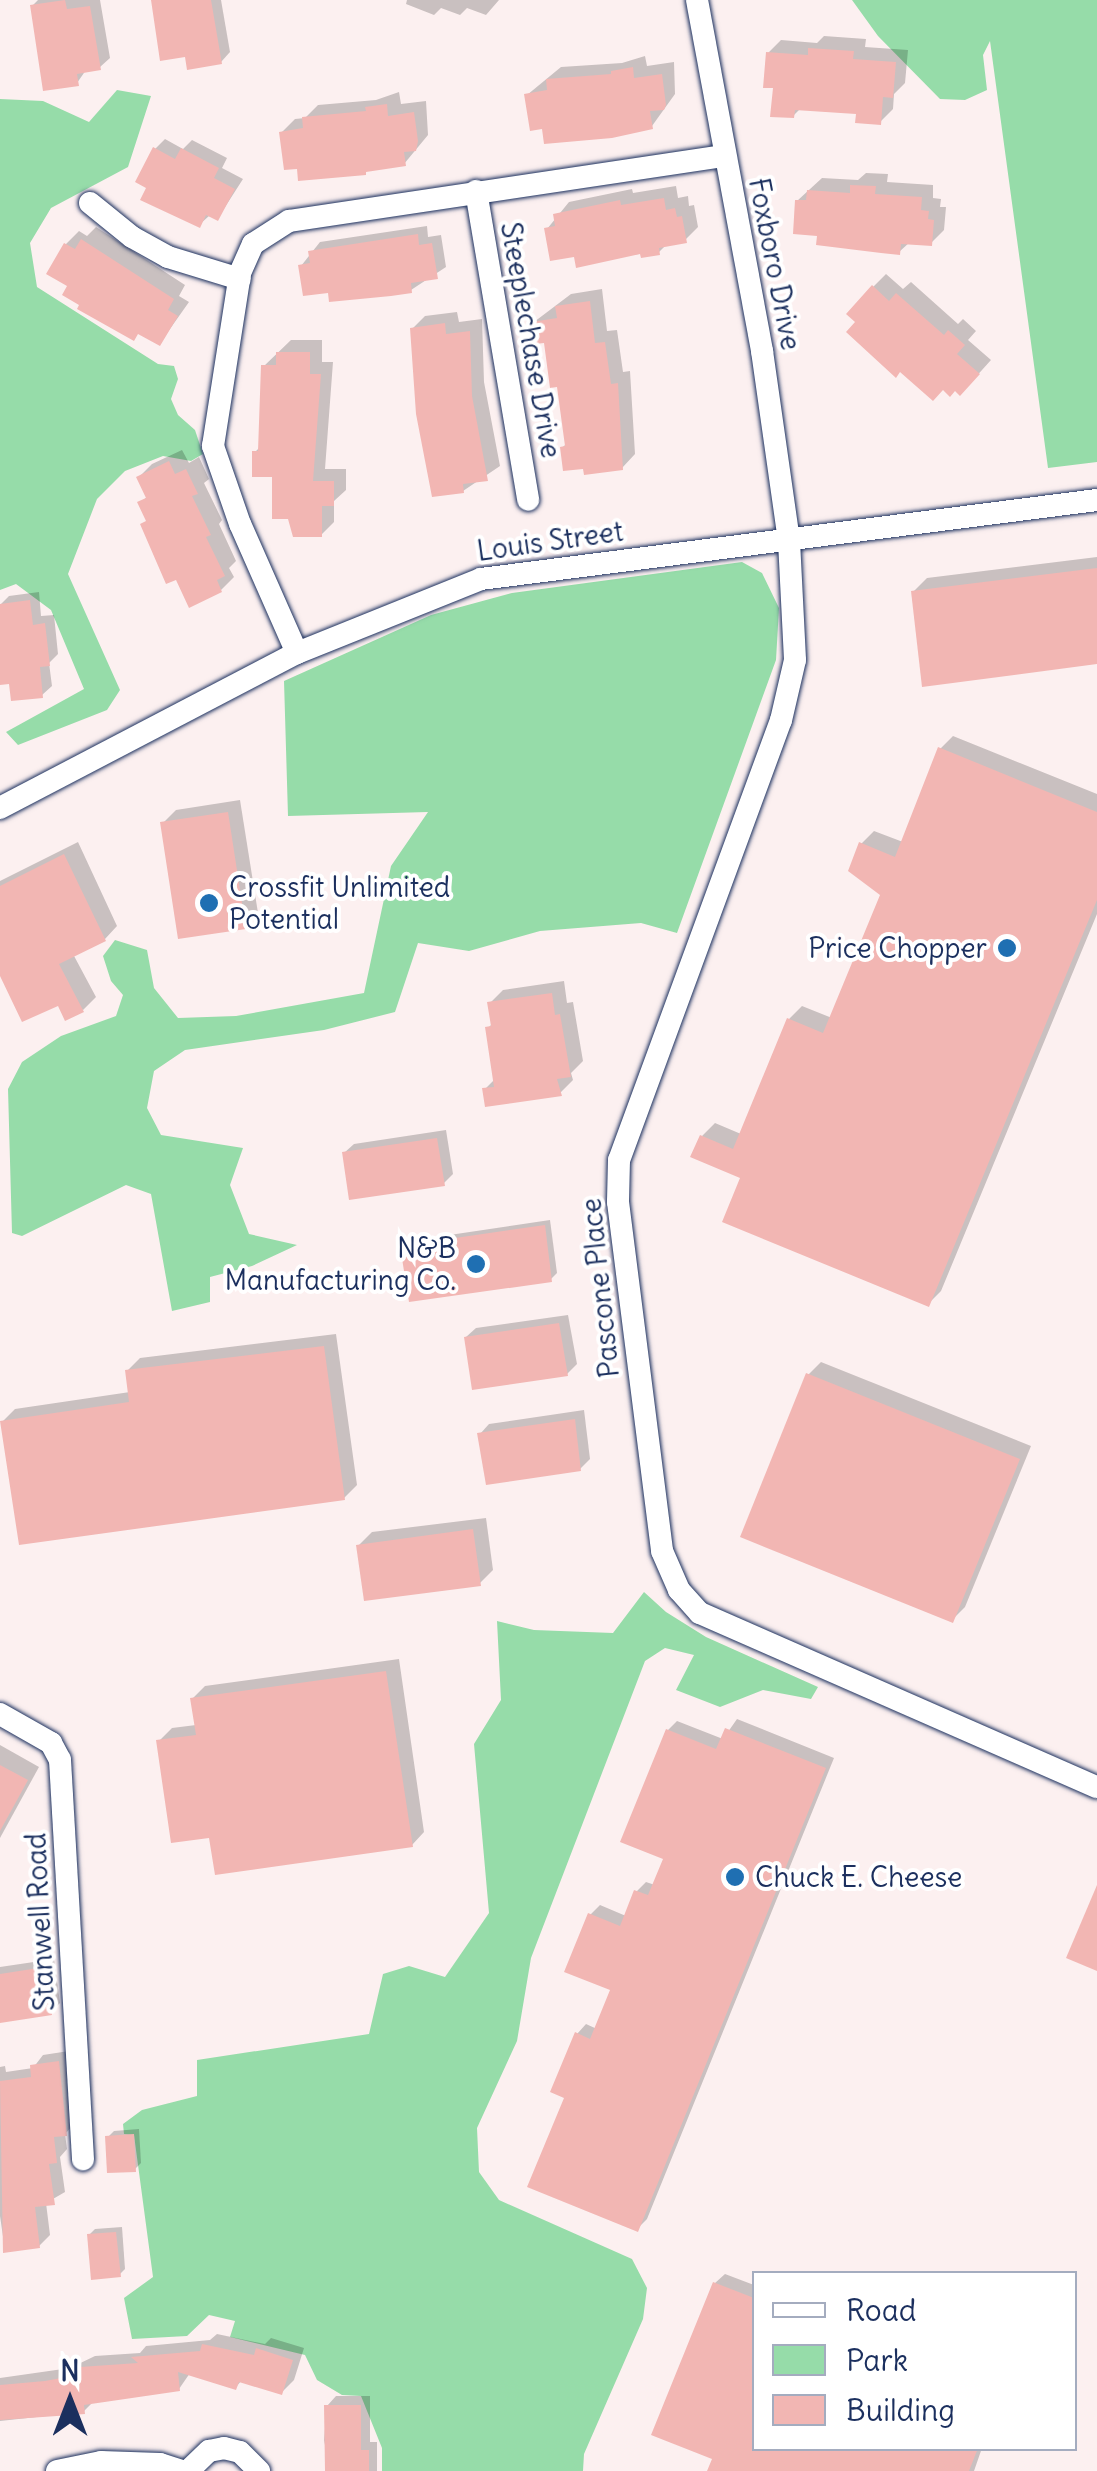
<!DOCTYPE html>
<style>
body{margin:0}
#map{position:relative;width:1097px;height:2471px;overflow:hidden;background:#fcf0f0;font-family:Delius,sans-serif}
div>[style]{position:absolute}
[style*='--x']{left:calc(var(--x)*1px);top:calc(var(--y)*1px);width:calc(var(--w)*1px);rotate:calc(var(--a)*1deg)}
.green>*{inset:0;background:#96dca9}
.shadow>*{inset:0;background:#0003}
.building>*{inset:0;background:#f2b6b3}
.roads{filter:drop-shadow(0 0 2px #1b2f5e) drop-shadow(0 0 2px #1b2f5e)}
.minor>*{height:22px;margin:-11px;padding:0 11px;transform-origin:11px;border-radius:11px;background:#fff}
.dots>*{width:28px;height:28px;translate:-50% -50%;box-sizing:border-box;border:5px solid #fff;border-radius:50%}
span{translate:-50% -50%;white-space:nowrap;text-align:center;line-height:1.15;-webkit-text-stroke:8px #fff;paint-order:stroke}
.street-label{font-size:28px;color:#1b2f5e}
.poi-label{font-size:28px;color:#1b2f5e}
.left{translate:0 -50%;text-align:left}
.right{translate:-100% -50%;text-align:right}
.legend{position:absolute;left:752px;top:2271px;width:325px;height:180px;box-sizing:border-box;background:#fff;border:2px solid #a4acbf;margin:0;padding:12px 18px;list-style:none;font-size:30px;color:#1b2f5e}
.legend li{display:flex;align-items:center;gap:20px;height:50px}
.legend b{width:50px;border:2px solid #a4acbf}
.north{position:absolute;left:20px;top:2351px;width:100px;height:100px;-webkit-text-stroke:8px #fff;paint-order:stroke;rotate:0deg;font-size:28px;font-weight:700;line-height:40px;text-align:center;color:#1b2f5e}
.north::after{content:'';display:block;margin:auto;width:35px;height:45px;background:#1b2f5e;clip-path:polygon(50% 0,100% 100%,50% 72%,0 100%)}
</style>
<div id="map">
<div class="green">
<i style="clip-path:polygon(852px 0,1097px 0,1097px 462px,1048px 468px,990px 41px,983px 55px,987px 90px,965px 100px,940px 99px,878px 36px)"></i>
<i style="clip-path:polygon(117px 90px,151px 96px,128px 167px,51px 208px,30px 243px,37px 287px,158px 364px,174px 366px,178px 379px,171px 399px,178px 415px,195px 430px,203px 454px,191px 461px,163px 456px,125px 471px,97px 499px,68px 574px,120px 690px,107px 710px,18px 745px,6px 732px,84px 689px,51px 610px,16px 584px,0 590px,0 99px,43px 101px,89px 122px)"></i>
<i style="clip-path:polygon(742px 562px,762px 573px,779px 608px,776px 660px,677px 933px,641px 923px,540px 931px,469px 951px,418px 943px,395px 1012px,324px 1030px,185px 1050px,154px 1071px,147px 1108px,161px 1135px,243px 1148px,230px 1185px,249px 1234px,297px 1245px,252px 1266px,210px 1277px,210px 1302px,172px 1311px,151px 1194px,126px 1185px,22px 1236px,12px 1233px,8px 1089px,22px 1062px,61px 1036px,116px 1016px,123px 995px,111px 981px,103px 956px,115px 940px,147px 950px,154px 988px,178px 1018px,236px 1016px,364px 993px,391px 866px,428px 812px,288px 816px,284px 681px,431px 615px,512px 593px)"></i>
<i style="clip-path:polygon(644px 1592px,666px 1612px,706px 1637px,818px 1687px,811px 1699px,763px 1690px,720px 1707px,676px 1690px,694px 1655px,665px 1648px,645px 1661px,531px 1958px,517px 2041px,477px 2128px,479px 2172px,499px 2200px,632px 2259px,647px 2288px,643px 2319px,584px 2454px,583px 2471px,382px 2471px,382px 2448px,361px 2396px,342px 2395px,317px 2380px,305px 2355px,230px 2337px,235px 2321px,209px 2315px,187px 2336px,132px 2339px,124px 2298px,153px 2277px,134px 2135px,124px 2134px,123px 2124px,142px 2110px,197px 2096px,197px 2060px,369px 2034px,383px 1974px,409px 1966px,445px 1977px,489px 1913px,474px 1744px,501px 1700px,497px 1621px,534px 1630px,613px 1633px)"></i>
</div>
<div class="shadow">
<i style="clip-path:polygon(38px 0,100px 0,110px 58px,100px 67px,86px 70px,77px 83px,32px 6px)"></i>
<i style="clip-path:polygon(154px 0,221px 0,230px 52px,221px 62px,187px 54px)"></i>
<i style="clip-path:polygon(407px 0,499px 0,486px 15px,467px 8px,460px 15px,441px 8px,434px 15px,406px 4px)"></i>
<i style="clip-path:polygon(824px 36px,866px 39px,865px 47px,908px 50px,905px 83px,894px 94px,893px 109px,880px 122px,859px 112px,801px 108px,793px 116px,775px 86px,768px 53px,781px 40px,817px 43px)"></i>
<i style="clip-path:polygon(645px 56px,647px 66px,674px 62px,675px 94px,652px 126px,544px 127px,527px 95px,561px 67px,622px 63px)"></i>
<i style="clip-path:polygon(399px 92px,401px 104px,426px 101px,428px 135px,404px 164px,299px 166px,282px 132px,295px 119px,305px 118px,318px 105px,376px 100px)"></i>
<i style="clip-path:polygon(165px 139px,183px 149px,192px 140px,227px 158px,222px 168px,243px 179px,218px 218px,209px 216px,199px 225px,155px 149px)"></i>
<i style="clip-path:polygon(866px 173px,888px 174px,887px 182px,933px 185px,933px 198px,941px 199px,940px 207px,946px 207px,944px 230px,931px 243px,910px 242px,899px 252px,819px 233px,797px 201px,822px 178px,858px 180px)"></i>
<i style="clip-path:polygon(676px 186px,678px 198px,688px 196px,689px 206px,694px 205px,698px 227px,685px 240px,668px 243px,659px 252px,600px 258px,576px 255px,547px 229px,569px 202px,632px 189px,633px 193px)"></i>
<i style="clip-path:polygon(427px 226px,428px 237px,441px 235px,446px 267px,411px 290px,330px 290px,301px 266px,320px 242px)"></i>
<i style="clip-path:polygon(96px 227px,185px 285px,179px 296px,189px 302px,160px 343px,83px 304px,70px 285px,66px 244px,79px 231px,87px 236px)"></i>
<i style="clip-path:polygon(886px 274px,903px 289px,911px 282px,958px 324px,963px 319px,976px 331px,968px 340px,991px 360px,973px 380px,859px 322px,873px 287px)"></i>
<i style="clip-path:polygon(602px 289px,607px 331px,617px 330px,623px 372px,630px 371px,635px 454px,622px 468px,562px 448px,567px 443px,559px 384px,546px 340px,534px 322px,571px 294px)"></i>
<i style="clip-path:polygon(457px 312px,459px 322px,482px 319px,484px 382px,500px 466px,463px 491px,412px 329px,425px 316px)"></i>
<i style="clip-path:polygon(291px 340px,322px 340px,322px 362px,333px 362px,325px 469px,346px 469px,346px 490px,334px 501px,334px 522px,321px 535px,255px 452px,261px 446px,264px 366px)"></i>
<i style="clip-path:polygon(182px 450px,189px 463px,199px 457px,209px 479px,204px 483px,222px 520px,219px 524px,236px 561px,229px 568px,234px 577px,221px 590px,148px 519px,140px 503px,148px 496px,139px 477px,152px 464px)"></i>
<i style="clip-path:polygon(1097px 557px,1097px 661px,914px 591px,927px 578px)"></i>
<i style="clip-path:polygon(39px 592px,41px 616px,54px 615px,58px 654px,49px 663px,52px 686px,42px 695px,11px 682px,0 683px,0 605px,9px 596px)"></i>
<i style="clip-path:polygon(953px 736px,1097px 794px,1097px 914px,941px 1291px,928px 1304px,743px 1177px,702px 1136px,715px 1123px,741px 1134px,789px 1019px,802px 1006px,832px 1018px,883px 894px,861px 844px,874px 831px,903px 842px,940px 749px)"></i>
<i style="clip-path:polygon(240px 800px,258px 913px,245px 926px,163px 823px,176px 810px)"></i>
<i style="clip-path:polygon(78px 842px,117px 926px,105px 939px,73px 954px,96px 997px,83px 1010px,0 971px,0 881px)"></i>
<i style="clip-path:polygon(564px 981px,567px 1003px,573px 1002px,583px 1061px,571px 1073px,573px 1080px,560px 1093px,485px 1089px,495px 1079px,488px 1028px,493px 1023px,490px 1003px,503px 990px)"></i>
<i style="clip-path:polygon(446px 1130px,453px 1174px,443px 1184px,344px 1153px,354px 1144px)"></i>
<i style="clip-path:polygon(550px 1220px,557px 1273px,551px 1279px,403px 1247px,409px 1241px)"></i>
<i style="clip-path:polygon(568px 1315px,577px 1364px,567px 1374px,466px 1337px,476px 1328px)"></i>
<i style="clip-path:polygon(336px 1334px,357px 1485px,344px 1498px,2px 1422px,15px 1409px,130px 1392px,127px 1371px,140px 1358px)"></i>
<i style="clip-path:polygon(821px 1362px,1031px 1446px,965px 1607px,952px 1620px,808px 1375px)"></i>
<i style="clip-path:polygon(584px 1410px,590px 1459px,580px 1469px,480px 1434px,489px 1424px)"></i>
<i style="clip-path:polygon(486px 1518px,493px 1570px,480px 1583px,359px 1545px,372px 1532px)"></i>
<i style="clip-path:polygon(399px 1659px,424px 1832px,412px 1845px,211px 1835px,159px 1741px,172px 1728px,196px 1725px,192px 1699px,205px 1686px)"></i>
<i style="clip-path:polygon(737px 1719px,834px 1758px,647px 2219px,637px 2229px,567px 2096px,577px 2034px,586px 2024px,597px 2029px,613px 1989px,590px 1915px,600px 1905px,626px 1916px,637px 1891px,646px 1882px,655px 1885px,666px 1858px,668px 1730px,677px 1721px,723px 1739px)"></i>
<i style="clip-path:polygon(0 1745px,39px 1767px,0 1838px)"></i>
<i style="clip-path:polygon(54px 1959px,60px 2003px,51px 2012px,0 2020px,0 1967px)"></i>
<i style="clip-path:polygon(69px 2051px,76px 2122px,65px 2134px,67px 2149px,60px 2157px,65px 2192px,46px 2203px,50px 2235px,39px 2246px,5px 2250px,0 2216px,0 2067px,5px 2066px,6px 2072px,33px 2068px,43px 2055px)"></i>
<i style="clip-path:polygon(139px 2129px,141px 2163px,135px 2169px,108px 2137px,114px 2131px)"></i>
<i style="clip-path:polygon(122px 2227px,125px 2269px,119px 2275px,89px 2235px,95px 2229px)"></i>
<i style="clip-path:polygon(725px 2274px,754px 2285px,754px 2448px,982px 2448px,974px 2471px,709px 2471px,715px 2457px,715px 2283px)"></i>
<i style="clip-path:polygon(217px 2334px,265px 2344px,271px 2338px,304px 2348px,294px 2380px,282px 2392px,242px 2380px,236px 2387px,190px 2373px,179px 2389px,93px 2402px,83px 2412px,0 2421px,0 2378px,70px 2368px,95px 2356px,140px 2353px,146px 2346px,210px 2340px)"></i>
<i style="clip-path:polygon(336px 2396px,370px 2396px,370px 2442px,377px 2442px,377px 2471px,330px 2471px,324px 2440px,327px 2406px)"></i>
</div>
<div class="building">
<i style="clip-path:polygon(65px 0,67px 9px,90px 6px,101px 70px,77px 74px,79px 86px,43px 91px,30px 5px)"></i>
<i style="clip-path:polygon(151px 0,211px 0,222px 64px,187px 70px,185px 57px,160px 61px)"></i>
<i style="clip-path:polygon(808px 48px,854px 51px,853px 59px,896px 62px,893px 98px,883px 97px,881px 125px,855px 123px,856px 114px,795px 110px,794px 118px,770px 117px,773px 88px,763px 88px,766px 52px,808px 55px)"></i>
<i style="clip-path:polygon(633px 67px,634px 78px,662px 74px,666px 105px,664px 110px,650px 111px,653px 129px,612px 138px,544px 144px,542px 129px,530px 131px,524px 94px,547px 90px,546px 79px,611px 74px,611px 71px)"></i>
<i style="clip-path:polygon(387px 104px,388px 116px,414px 112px,418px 141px,416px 151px,404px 152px,406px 166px,366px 172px,366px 175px,298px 181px,297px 169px,284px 170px,279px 132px,303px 128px,302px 117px,366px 111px,365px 107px)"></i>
<i style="clip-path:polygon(153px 147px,175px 159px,181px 148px,219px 168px,214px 178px,235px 189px,218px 221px,206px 215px,200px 228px,140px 200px,146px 188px,135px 182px)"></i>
<i style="clip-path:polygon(850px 185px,876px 186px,875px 194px,922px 197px,921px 210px,929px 211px,928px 219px,934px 220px,932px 246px,901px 244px,900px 255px,881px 253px,816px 245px,817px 236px,793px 234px,795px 200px,806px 200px,807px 190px,850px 193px)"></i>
<i style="clip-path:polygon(664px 198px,666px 210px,675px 208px,677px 217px,682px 216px,687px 243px,659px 248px,660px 255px,641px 258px,640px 254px,576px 268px,574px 257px,550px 261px,544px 228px,555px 226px,553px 214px,620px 200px,621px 205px)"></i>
<i style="clip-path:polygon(418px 234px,419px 245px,432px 243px,438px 279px,411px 283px,412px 293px,391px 296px,329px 302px,328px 293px,303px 296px,298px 265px,310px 263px,308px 251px)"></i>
<i style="clip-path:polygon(81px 239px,174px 299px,168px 310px,178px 316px,160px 346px,138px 334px,134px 341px,77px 309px,79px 305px,62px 295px,67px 286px,46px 274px,64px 243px,75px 249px)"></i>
<i style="clip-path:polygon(872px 285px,889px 301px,896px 293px,944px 335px,948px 330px,965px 345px,957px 354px,980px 374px,960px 396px,955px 391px,950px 397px,943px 390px,933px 401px,900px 372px,896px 378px,846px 332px,855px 322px,846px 314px)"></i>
<i style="clip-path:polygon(590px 301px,595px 343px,605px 342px,611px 384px,618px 383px,623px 470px,584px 475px,583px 469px,563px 471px,560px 447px,565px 446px,557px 387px,550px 388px,544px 343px,535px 344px,532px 322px,557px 318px,555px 306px)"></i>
<i style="clip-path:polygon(445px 323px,446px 334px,470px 331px,472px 396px,488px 481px,463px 484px,464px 493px,432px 497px,416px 414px,410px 328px)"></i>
<i style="clip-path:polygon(276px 352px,310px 352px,310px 374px,321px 374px,313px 481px,334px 481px,334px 506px,322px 506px,322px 537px,293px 537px,288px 519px,272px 519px,272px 477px,252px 477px,252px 451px,258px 451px,261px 365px,276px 365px)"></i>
<i style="clip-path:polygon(169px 461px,175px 474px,186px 469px,198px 494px,192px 496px,211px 535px,206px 537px,225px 576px,217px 580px,222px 592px,189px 608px,176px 580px,166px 584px,140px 524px,146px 521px,137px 502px,146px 498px,136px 477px)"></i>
<i style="clip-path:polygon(1097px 568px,1097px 664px,922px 687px,911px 591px)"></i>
<i style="clip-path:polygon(30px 600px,33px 625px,45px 623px,50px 666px,40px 667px,43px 698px,11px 701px,9px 684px,0 685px,0 604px)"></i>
<i style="clip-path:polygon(938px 747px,1097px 812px,1097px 900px,929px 1307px,722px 1222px,740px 1178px,690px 1157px,700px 1135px,733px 1149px,787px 1018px,823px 1033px,880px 895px,848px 871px,859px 842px,895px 857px)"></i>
<i style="clip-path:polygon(228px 812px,246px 929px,178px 939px,160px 822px)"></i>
<i style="clip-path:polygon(64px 854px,106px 941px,59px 964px,84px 1012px,65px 1021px,58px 1006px,22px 1022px,0 976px,0 886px)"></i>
<i style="clip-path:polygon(552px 993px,555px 1015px,560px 1014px,571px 1077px,557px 1079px,562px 1096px,485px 1107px,482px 1088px,494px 1087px,485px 1027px,491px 1026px,487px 1002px)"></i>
<i style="clip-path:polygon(437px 1138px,445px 1186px,349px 1200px,342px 1152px)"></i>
<i style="clip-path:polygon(545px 1225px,552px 1282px,409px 1302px,400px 1246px)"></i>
<i style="clip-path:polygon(559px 1323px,568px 1376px,472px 1390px,464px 1337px)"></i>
<i style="clip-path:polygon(324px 1346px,345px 1500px,19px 1545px,0 1421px,129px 1402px,125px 1370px)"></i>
<i style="clip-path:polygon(806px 1373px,1020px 1459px,953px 1623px,740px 1537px)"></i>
<i style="clip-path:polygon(575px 1419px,581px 1471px,486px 1485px,477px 1433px)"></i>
<i style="clip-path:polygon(473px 1529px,481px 1586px,364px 1601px,356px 1545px)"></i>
<i style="clip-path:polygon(386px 1671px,413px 1847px,215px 1875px,209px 1838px,171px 1843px,156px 1740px,196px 1735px,190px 1698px)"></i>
<i style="clip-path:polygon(725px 1728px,826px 1768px,638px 2232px,527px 2187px,564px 2098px,550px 2092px,575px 2032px,590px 2039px,610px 1990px,564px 1972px,588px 1913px,620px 1926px,634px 1890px,648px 1895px,663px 1859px,620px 1842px,666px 1729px,716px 1749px)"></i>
<i style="clip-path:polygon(0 1765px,28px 1780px,0 1831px)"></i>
<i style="clip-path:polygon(1097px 1885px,1097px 1971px,1066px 1958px)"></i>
<i style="clip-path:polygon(45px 1967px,52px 2015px,0 2023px,0 1974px)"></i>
<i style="clip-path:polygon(59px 2061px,67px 2136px,54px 2137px,57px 2163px,49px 2164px,55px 2205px,35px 2207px,40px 2248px,3px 2253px,0 2081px,31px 2077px,30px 2065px)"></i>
<i style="clip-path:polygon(134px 2134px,136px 2172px,107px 2173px,105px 2136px)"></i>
<i style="clip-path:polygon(116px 2232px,121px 2277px,91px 2280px,87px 2234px)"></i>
<i style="clip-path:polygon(713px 2282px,754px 2298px,754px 2448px,978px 2448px,969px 2471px,707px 2471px,712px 2459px,651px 2435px)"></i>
<i style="clip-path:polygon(202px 2344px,254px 2355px,256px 2348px,293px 2360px,282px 2395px,239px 2382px,236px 2390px,178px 2372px,180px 2391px,84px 2405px,85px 2414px,0 2420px,0 2385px,45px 2381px,61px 2378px,60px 2373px,81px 2372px,80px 2367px,138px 2363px,131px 2357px,200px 2351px)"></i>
<i style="clip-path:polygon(324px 2405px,361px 2405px,361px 2450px,369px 2450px,369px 2471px,325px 2471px)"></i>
</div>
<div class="roads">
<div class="minor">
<i style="--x:697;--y:0;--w:357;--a:79.5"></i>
<i style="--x:762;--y:351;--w:192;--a:81.9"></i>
<i style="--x:789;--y:541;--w:119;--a:87.1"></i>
<i style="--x:795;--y:660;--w:62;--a:103.1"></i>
<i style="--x:781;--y:720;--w:469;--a:110.2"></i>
<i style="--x:619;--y:1160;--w:42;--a:91.4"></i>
<i style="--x:618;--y:1202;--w:352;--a:82.8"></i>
<i style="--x:662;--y:1551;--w:43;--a:66.4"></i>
<i style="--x:679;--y:1590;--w:31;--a:48"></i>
<i style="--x:700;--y:1613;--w:433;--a:23.7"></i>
<i style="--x:476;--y:191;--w:313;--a:80.4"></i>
<i style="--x:90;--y:203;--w:54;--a:39"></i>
<i style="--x:132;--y:237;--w:41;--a:29.1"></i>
<i style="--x:168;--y:257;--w:75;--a:17"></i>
<i style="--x:297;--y:653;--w:141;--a:-113.8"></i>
<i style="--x:240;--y:524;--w:83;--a:-109.1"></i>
<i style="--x:213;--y:446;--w:175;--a:-81.1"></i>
<i style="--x:240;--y:273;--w:32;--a:-66"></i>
<i style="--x:253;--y:244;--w:43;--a:-32.6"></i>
<i style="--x:289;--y:221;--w:439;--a:-8.5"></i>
<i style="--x:0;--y:808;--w:335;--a:-27.6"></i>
<i style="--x:297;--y:653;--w:198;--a:-21.9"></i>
<i style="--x:481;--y:579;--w:621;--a:-7.31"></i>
<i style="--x:0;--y:1714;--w:59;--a:29.6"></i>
<i style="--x:51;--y:1743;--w:19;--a:62"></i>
<i style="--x:60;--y:1760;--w:400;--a:86.7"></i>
<i style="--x:57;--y:2471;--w:45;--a:-11.6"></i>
<i style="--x:101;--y:2462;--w:59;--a:1.9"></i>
<i style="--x:160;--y:2464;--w:22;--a:18"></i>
<i style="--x:188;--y:2471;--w:29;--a:-44"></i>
<i style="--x:209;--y:2451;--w:15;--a:-11"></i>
<i style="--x:224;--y:2448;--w:16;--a:14"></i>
<i style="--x:240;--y:2452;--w:27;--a:45"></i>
</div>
</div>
<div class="dots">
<i style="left:209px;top:903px;background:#1f6fb2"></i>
<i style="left:1007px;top:948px;background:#1f6fb2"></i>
<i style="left:476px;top:1264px;background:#1f6fb2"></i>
<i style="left:735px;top:1877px;background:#1f6fb2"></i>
</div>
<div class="street-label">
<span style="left:775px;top:264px;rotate:79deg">Foxboro Drive</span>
<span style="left:531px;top:340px;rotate:80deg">Steeplechase Drive</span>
<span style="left:550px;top:541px;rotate:-8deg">Louis Street</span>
<span style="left:600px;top:1288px;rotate:-96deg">Pascone Place</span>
<span style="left:40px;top:1922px;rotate:-93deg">Stanwell Road</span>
</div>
<div class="poi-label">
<span class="left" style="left:229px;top:903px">Crossfit Unlimited<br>Potential</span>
<span class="right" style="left:987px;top:948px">Price Chopper</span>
<span class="right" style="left:456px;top:1264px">N&amp;B<br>Manufacturing Co.</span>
<span class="left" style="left:755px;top:1877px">Chuck E. Cheese</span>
</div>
<ul class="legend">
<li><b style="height:12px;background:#fff"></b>Road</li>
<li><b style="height:28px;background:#96dca9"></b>Park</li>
<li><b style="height:28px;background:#f2b6b3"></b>Building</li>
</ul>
<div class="north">N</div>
</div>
